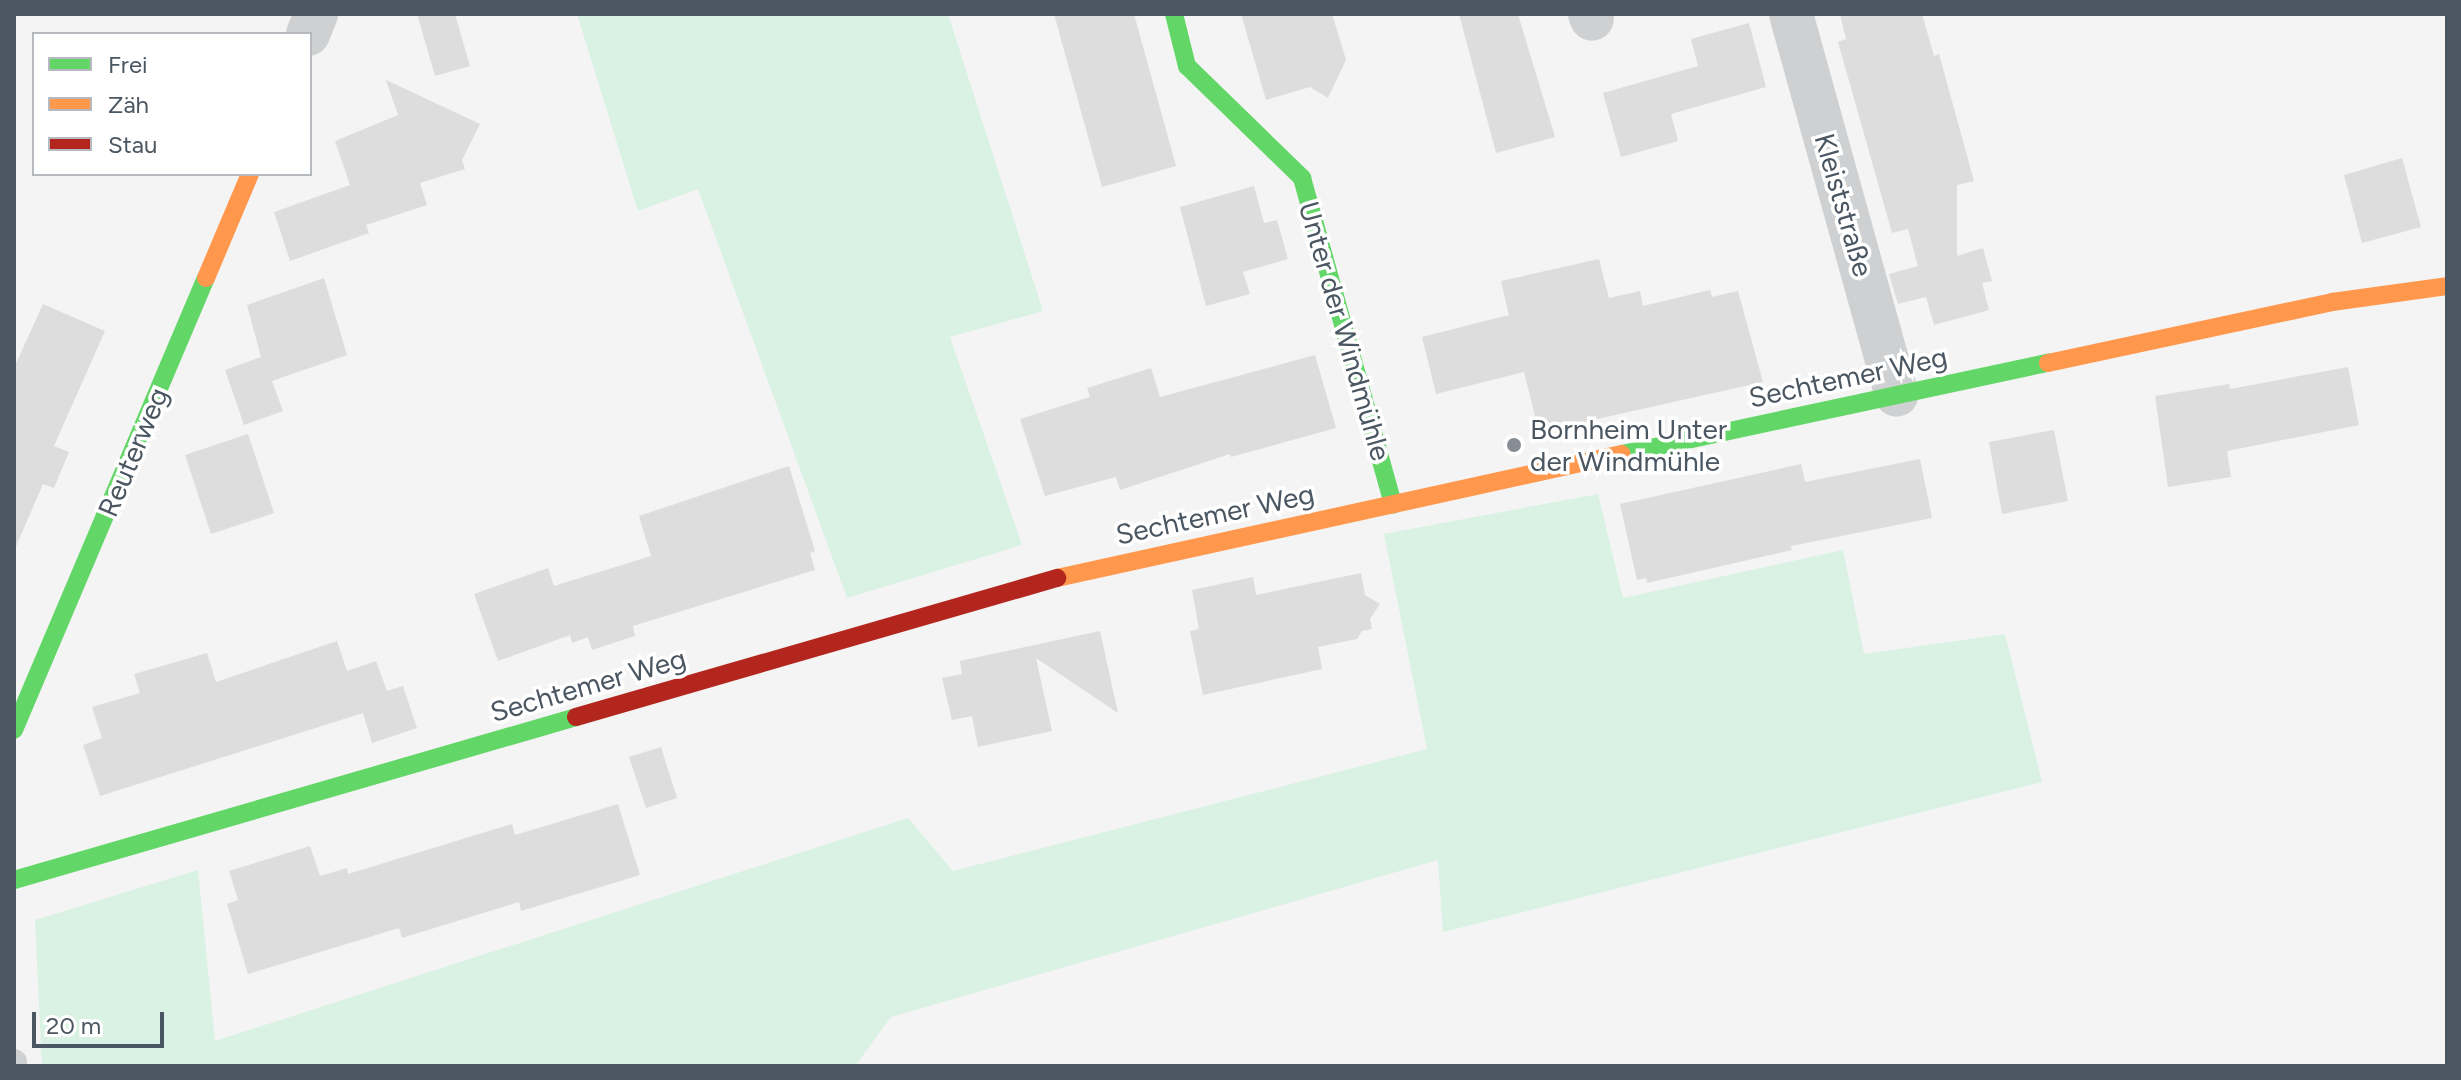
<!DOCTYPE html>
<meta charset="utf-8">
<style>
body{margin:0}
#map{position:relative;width:2461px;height:1080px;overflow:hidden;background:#f4f4f4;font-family:Figtree,sans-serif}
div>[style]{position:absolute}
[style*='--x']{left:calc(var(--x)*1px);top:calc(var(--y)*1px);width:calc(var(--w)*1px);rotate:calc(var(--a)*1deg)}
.green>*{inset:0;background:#d9f2e3}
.building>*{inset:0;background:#ddddde}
.lane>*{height:26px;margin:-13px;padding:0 13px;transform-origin:13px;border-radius:13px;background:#ced0d2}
.street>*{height:44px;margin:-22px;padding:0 22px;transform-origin:22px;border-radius:22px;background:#ced0d2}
.fast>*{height:18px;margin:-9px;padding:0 9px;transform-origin:9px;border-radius:9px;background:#63d668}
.slow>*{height:18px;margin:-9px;padding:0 9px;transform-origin:9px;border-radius:9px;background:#ff974d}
.jam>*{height:18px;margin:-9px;padding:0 9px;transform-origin:9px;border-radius:9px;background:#b3261e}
.dots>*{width:22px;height:22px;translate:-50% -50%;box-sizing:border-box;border:4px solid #fff;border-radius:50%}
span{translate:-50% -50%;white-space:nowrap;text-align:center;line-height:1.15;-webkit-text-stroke:7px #fff;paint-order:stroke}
.street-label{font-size:28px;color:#4a5661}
.poi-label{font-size:28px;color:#4a5661}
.left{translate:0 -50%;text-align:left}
.frame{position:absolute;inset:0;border:16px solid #4a5661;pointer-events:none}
.legend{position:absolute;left:32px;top:32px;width:280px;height:144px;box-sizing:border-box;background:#fff;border:2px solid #b7bbc0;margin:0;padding:10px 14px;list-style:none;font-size:24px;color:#4a5661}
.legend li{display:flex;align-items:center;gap:16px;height:40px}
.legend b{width:40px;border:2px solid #b7bbc0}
.scale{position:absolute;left:32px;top:1012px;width:132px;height:36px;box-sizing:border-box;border:4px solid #4a5661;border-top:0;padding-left:10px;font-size:24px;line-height:28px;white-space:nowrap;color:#4a5661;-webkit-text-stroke:6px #fff;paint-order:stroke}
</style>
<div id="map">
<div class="green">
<i style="clip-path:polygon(577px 14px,948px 14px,1043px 311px,950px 337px,1022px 545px,847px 598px,698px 189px,638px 211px)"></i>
<i style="clip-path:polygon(1598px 494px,1623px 598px,1843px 550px,1864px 654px,2005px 634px,2042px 782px,1443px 932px,1438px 860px,891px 1017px,855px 1066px,42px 1066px,35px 920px,198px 870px,215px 1041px,908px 818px,953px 871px,1427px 749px,1384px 534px)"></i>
</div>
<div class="building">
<i style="clip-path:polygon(417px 14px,455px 14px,470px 66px,435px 76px)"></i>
<i style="clip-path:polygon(1054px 14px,1134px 14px,1176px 166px,1102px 187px)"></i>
<i style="clip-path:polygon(1241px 14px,1332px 14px,1346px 60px,1328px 98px,1310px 87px,1266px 100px)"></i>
<i style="clip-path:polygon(1459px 14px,1518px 14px,1555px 137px,1496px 153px)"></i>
<i style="clip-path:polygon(1840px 14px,1922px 14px,1934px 56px,1939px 54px,1974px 181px,1957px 185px,1957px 256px,1983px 248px,1992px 281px,1982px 283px,1989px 310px,1934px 325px,1926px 297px,1898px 304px,1889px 274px,1918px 266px,1908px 229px,1892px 233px,1838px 42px,1846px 39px)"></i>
<i style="clip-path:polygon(1749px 23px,1766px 87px,1671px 114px,1678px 141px,1621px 157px,1603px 93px,1698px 66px,1691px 39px)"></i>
<i style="clip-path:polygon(386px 80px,480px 124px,462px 160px,465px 169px,420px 183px,427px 205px,366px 225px,369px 233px,290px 261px,274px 212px,350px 185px,335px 141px,398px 115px)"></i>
<i style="clip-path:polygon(2402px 158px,2421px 227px,2362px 243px,2344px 175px)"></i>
<i style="clip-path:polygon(1254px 186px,1264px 223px,1277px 220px,1288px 259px,1243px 272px,1250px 294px,1206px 306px,1180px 207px)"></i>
<i style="clip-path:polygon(1599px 259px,1609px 298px,1640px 291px,1643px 306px,1710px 290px,1712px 297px,1738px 291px,1763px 382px,1539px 432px,1524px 372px,1436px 394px,1422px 337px,1509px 315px,1501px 281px)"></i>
<i style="clip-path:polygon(324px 278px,347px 355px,272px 381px,283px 411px,244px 425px,225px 370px,261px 357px,247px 305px)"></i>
<i style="clip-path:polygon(43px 304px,105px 331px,54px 446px,69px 452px,54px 488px,43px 484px,14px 551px,14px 368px)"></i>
<i style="clip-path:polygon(1315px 355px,1336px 428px,1231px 457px,1230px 454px,1120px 490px,1116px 477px,1045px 496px,1020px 419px,1090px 397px,1087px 388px,1151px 368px,1160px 397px)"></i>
<i style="clip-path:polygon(2348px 367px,2359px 425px,2227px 451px,2231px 477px,2168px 487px,2155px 396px,2229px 384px,2230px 389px)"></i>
<i style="clip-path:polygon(2054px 430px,2068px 501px,2002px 514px,1989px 442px)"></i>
<i style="clip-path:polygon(248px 434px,274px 513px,211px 534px,185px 455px)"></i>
<i style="clip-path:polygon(1920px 459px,1932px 518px,1791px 546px,1792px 550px,1647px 583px,1646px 578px,1637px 580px,1620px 504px,1801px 464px,1805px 482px)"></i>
<i style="clip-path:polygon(789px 466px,815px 551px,810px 553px,815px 570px,633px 626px,635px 636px,592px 650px,588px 637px,572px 643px,570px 635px,498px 661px,474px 594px,548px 568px,554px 586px,651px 556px,639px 516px)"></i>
<i style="clip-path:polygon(1361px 573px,1365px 595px,1380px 604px,1370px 619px,1372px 629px,1362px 631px,1357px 639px,1318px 647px,1322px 669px,1203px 695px,1190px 631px,1199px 629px,1192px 590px,1253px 577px,1256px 595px)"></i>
<i style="clip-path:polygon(1100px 631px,1118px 713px,1036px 658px,1052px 731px,978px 747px,972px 716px,952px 720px,942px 678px,962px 674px,960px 661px)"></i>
<i style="clip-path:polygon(337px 641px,347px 671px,376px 661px,387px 691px,403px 686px,417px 728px,372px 743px,363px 713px,100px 796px,83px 745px,102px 738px,92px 707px,140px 693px,134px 674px,207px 653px,216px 682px)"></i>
<i style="clip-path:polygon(661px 747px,677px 798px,646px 808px,629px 757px)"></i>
<i style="clip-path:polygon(618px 804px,640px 875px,521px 911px,519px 902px,402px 938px,399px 928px,248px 974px,227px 904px,238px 900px,229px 871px,310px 846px,320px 876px,347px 868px,348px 874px,512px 824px,515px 835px)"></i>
</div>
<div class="lane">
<i style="--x:14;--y:1062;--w:4;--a:90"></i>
</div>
<div class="street">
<i style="--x:1590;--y:14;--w:5;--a:68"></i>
<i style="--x:1791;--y:14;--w:395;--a:74.5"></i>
<i style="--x:308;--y:34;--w:22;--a:-68"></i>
</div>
<div class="fast">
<i style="--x:1174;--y:14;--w:54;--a:76"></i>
<i style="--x:1187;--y:66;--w:161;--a:44.2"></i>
<i style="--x:1302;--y:178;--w:339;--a:74.4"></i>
<i style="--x:1622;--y:454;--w:436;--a:-12.1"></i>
<i style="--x:14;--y:730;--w:491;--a:-67"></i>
<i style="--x:14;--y:880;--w:585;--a:-16.17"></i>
</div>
<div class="slow">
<i style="--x:206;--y:278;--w:113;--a:-67.1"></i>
<i style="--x:2048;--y:363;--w:290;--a:-12.1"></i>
<i style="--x:2332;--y:302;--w:116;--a:-7.9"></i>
<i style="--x:1057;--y:578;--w:578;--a:-12.38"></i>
</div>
<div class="jam">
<i style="--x:576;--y:717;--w:501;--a:-16.12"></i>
</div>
<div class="dots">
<i style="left:1514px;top:445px;background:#868d94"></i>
</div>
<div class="street-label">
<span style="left:1844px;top:205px;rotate:74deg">Kleiststraße</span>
<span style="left:1345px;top:331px;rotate:74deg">Unter der Windmühle</span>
<span style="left:1848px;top:377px;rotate:-12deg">Sechtemer Weg</span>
<span style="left:133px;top:452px;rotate:-67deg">Reuterweg</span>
<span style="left:1215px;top:514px;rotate:-12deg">Sechtemer Weg</span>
<span style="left:588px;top:685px;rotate:-16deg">Sechtemer Weg</span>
</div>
<div class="poi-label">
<span class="left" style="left:1530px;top:445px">Bornheim Unter<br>der Windmühle</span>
</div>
<div class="frame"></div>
<ul class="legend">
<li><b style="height:10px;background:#63d668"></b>Frei</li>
<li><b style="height:10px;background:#ff974d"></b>Zäh</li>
<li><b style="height:10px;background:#b3261e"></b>Stau</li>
</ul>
<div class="scale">20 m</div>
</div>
